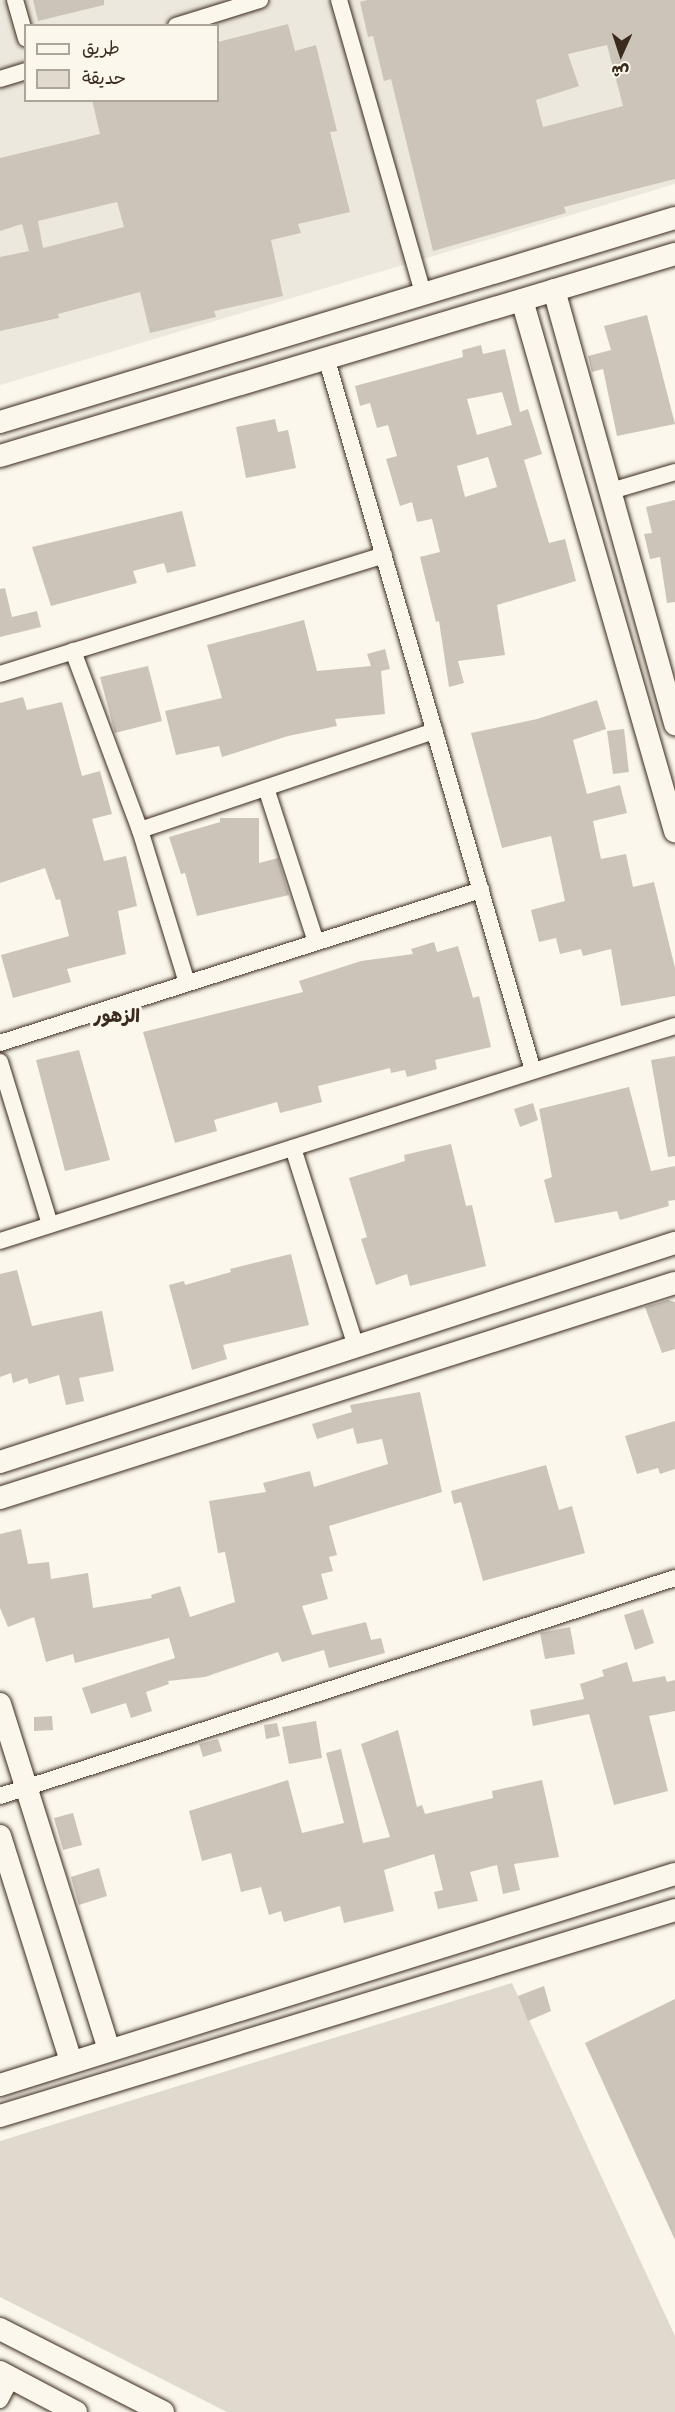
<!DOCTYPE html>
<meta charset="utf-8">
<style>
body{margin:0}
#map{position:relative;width:675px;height:2412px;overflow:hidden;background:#fbf7ec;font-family:Mali,"Playpen Sans Arabic",sans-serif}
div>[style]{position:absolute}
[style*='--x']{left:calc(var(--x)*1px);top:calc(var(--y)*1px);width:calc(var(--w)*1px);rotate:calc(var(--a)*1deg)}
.built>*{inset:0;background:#ede8dd}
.green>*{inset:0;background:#dfd9ce}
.building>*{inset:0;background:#ccc4b9}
.roads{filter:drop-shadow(0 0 2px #3b2a1e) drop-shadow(0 0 2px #3b2a1e)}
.street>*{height:16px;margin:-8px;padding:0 8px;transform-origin:8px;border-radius:8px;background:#fbf7ec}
.secondary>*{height:22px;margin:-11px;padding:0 11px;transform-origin:11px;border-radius:11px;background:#fbf7ec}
span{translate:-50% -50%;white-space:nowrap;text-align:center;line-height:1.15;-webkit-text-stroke:6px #fbf7ec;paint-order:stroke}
.neighbourhood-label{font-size:18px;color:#3b2a1e;font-weight:700}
.legend{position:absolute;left:24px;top:24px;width:195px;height:78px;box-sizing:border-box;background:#fbf7ec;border:2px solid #aea59a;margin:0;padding:8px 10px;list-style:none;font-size:18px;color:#3b2a1e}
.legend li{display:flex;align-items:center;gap:12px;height:30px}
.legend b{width:30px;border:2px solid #aea59a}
.north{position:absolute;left:591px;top:24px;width:60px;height:60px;-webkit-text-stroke:4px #fbf7ec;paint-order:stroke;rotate:183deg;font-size:16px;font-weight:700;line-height:24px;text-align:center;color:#3b2a1e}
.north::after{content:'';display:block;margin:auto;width:21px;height:27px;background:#3b2a1e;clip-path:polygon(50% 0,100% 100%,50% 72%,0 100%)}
</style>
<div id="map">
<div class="built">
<i style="clip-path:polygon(evenodd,0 0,675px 0,675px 184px,0 385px,0 0,26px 26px,218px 26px,218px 100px,26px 100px,26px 26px)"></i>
</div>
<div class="green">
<i style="clip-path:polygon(512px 1983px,675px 2336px,675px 2412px,227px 2412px,0 2297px,0 2141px)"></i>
</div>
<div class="building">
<i style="clip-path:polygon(33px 0,104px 0,104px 5px,38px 21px)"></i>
<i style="clip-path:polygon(evenodd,367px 0,675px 0,675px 179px,564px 207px,566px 213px,433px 251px,391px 79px,384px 81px,373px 36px,368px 37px,360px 2px,367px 0,607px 45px,623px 106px,543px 127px,536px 100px,579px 86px,568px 54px,607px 45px)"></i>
<i style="clip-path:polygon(evenodd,288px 24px,295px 51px,316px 45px,337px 131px,330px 132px,350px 212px,298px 224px,301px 233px,271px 240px,283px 296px,214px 311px,216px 317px,150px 333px,140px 292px,58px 314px,59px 318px,0 331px,0 257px,29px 251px,22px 224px,0 231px,0 158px,100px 134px,92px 100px,218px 100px,218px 42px,288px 24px,117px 202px,124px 227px,43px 248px,38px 221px,117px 202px)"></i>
<i style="clip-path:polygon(647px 315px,675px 424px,617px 436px,603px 369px,592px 372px,588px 356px,611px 350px,604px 326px)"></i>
<i style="clip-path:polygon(evenodd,481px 345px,483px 354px,505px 349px,520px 412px,528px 409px,542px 454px,524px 460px,549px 543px,565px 539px,576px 581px,497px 605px,505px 655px,458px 661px,464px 683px,449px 687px,439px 621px,436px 622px,420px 557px,440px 552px,432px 519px,417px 522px,412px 502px,400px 506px,386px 459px,397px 456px,388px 425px,377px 428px,370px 403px,360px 406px,355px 386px,463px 357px,462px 350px,481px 345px,502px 392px,512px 425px,477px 435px,467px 399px,502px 392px,481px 345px,488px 457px,497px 487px,465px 497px,457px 466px,488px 457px)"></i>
<i style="clip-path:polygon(275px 419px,278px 432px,288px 430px,296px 468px,246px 478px,236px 427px)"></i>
<i style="clip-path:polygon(675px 500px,675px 602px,667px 603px,660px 557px,650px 559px,644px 534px,652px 533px,646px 507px)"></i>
<i style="clip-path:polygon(182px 511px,196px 566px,167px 573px,164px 563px,133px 571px,137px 583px,51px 606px,32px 547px)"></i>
<i style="clip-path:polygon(5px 588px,12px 617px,37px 611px,41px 627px,0 637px,0 589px)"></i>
<i style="clip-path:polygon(304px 620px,317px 671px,371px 666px,367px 654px,385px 649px,390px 669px,381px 671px,385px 714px,335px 719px,337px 726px,288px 736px,222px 757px,219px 746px,176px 755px,165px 711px,222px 698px,207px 645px)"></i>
<i style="clip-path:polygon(148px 666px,162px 721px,115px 733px,100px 677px)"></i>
<i style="clip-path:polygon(23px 697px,27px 710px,62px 702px,82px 776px,100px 771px,112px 814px,92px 819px,104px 861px,126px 856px,137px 906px,118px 911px,126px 954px,67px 969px,71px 982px,13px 998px,1px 955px,69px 936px,60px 899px,56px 900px,45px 868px,0 883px,0 703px)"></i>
<i style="clip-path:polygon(597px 700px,606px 729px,573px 740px,587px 794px,620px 785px,627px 813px,593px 821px,601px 859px,626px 854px,633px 887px,654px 882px,675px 968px,675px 996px,621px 1006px,611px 949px,583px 956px,581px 949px,560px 954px,556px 938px,539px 942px,531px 910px,565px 901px,551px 836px,502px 848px,471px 733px,537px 719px)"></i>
<i style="clip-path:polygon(624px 729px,629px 772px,613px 774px,607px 731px)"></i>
<i style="clip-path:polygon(220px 818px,259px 818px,259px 863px,278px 858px,289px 895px,197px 916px,185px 873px,181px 874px,169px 837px,220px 822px)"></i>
<i style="clip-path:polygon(434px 942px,437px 952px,458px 946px,473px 998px,479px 996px,491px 1047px,435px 1060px,437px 1069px,407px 1077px,405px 1070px,391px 1073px,390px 1068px,318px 1086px,322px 1102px,280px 1113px,277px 1102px,214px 1120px,217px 1131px,175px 1143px,143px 1032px,303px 992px,299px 981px,361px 961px,413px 954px,411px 949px)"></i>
<i style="clip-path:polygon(79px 1050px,110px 1160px,65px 1171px,36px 1060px)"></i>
<i style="clip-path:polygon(675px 1056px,675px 1156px,668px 1157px,651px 1060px)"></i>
<i style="clip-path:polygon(629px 1087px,651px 1171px,675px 1166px,675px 1200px,668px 1201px,669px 1206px,620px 1220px,617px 1211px,555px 1223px,544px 1180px,552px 1177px,539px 1109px)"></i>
<i style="clip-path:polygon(533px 1103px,538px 1120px,520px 1127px,514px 1109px)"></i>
<i style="clip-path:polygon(451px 1144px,466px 1206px,472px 1205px,486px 1266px,410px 1286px,407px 1274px,376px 1285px,361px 1239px,367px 1237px,349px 1178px,405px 1161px,404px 1155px)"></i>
<i style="clip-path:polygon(291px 1254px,309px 1325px,223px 1345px,227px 1359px,192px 1370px,169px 1285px,184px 1281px,185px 1285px,231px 1272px,230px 1269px)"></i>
<i style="clip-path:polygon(17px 1270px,32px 1326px,102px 1311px,114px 1371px,79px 1378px,84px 1401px,66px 1405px,59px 1375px,29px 1384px,27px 1378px,13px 1383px,11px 1373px,0 1377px,0 1274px)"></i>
<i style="clip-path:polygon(668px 1300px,675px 1302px,675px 1349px,662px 1353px,645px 1307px)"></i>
<i style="clip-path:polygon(420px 1392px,442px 1492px,329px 1526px,337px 1555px,329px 1557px,333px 1571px,321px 1574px,328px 1599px,302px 1606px,312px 1635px,366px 1622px,371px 1640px,381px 1638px,385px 1653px,329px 1668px,324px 1650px,282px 1662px,278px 1652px,205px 1677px,168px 1681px,169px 1684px,146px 1692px,152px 1711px,131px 1718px,126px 1703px,91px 1714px,82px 1688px,175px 1658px,169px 1638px,75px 1663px,73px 1654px,46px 1662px,34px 1617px,8px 1627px,0 1608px,0 1534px,21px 1529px,28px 1564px,49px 1562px,51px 1579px,88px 1573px,93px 1608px,152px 1598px,151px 1595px,180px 1586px,190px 1617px,235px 1602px,225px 1552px,218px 1553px,209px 1501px,266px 1492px,263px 1483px,310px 1471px,314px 1487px,388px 1464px,382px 1439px,357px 1444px,353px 1428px,317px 1439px,312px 1424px,352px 1412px,350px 1405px)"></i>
<i style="clip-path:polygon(675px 1421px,675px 1469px,660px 1474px,658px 1468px,637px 1474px,625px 1436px)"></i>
<i style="clip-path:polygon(546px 1465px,559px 1510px,572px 1506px,585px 1553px,483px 1581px,461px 1502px,454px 1504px,451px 1491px)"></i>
<i style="clip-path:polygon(643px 1609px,654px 1643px,635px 1650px,624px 1615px)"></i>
<i style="clip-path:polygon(570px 1627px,575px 1654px,545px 1659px,540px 1633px)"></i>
<i style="clip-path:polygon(627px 1662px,633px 1682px,665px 1676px,667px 1682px,675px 1680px,675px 1711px,649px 1716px,668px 1791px,614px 1805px,589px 1714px,533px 1726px,530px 1710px,584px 1699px,580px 1684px,604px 1676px,602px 1670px)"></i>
<i style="clip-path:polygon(52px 1716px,53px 1730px,34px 1731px,34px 1717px)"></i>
<i style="clip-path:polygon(316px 1721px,322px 1758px,289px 1764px,282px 1727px)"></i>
<i style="clip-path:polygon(277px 1723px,280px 1736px,266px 1739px,264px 1725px)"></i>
<i style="clip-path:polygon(398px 1730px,417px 1807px,422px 1805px,425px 1814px,493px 1798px,492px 1791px,542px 1780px,559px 1857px,514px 1864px,520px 1890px,503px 1894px,497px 1865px,470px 1872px,478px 1901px,438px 1909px,434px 1892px,443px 1890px,434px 1854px,384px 1870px,394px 1911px,344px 1923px,340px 1906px,284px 1922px,281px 1911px,269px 1915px,261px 1887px,241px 1892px,231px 1853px,202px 1861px,189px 1811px,288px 1780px,302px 1833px,344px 1823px,326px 1753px,341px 1749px,363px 1843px,390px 1837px,361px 1744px)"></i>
<i style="clip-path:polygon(218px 1739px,222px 1751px,203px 1757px,199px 1744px)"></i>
<i style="clip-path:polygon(73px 1813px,82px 1845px,63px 1850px,54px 1818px)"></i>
<i style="clip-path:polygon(99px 1868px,107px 1896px,79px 1905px,71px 1877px)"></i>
<i style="clip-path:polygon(544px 1986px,551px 2011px,528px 2021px,518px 1996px)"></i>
<i style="clip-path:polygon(675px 1999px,675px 2240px,585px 2043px)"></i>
</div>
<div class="roads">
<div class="street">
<i style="--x:15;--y:0;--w:40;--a:74"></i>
<i style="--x:339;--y:0;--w:305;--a:74"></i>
<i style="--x:176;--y:26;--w:88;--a:-17.2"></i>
<i style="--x:0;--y:79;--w:27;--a:-17"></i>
<i style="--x:326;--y:357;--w:743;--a:73.83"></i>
<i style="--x:611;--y:491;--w:67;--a:-16.5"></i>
<i style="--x:73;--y:651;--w:191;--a:69.5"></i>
<i style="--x:140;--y:830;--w:160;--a:72.9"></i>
<i style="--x:0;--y:674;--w:402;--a:-17.2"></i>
<i style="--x:266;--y:788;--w:162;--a:72"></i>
<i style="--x:140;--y:830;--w:311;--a:-18.6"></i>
<i style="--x:0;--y:1043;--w:505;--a:-17.65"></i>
<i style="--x:0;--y:1062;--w:170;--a:72.9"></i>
<i style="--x:293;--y:1148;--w:209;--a:72.4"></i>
<i style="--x:0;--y:1241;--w:708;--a:-17.67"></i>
<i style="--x:0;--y:1796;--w:709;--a:-17.9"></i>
<i style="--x:0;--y:2400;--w:26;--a:-62"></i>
</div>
<div class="secondary">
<i style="--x:554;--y:290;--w:451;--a:74.4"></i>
<i style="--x:522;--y:300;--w:553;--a:73.93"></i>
<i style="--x:0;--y:422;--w:705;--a:-16.82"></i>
<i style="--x:0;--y:456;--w:705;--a:-16.66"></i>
<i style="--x:0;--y:1462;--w:710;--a:-17.98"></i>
<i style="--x:0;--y:1498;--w:708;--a:-17.67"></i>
<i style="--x:0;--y:1704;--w:363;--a:72.5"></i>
<i style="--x:0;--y:1836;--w:236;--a:72.5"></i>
<i style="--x:0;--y:2085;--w:707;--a:-17.36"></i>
<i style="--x:0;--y:2116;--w:706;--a:-16.97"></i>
<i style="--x:0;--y:2329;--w:183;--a:27"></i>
<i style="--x:0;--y:2372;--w:86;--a:27.8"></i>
</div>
</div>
<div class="neighbourhood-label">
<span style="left:117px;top:1015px">الزهور</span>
</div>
<ul class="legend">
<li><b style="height:8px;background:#fbf7ec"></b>طريق</li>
<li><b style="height:16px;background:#dfd9ce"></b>حديقة</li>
</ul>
<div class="north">ش</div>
</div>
